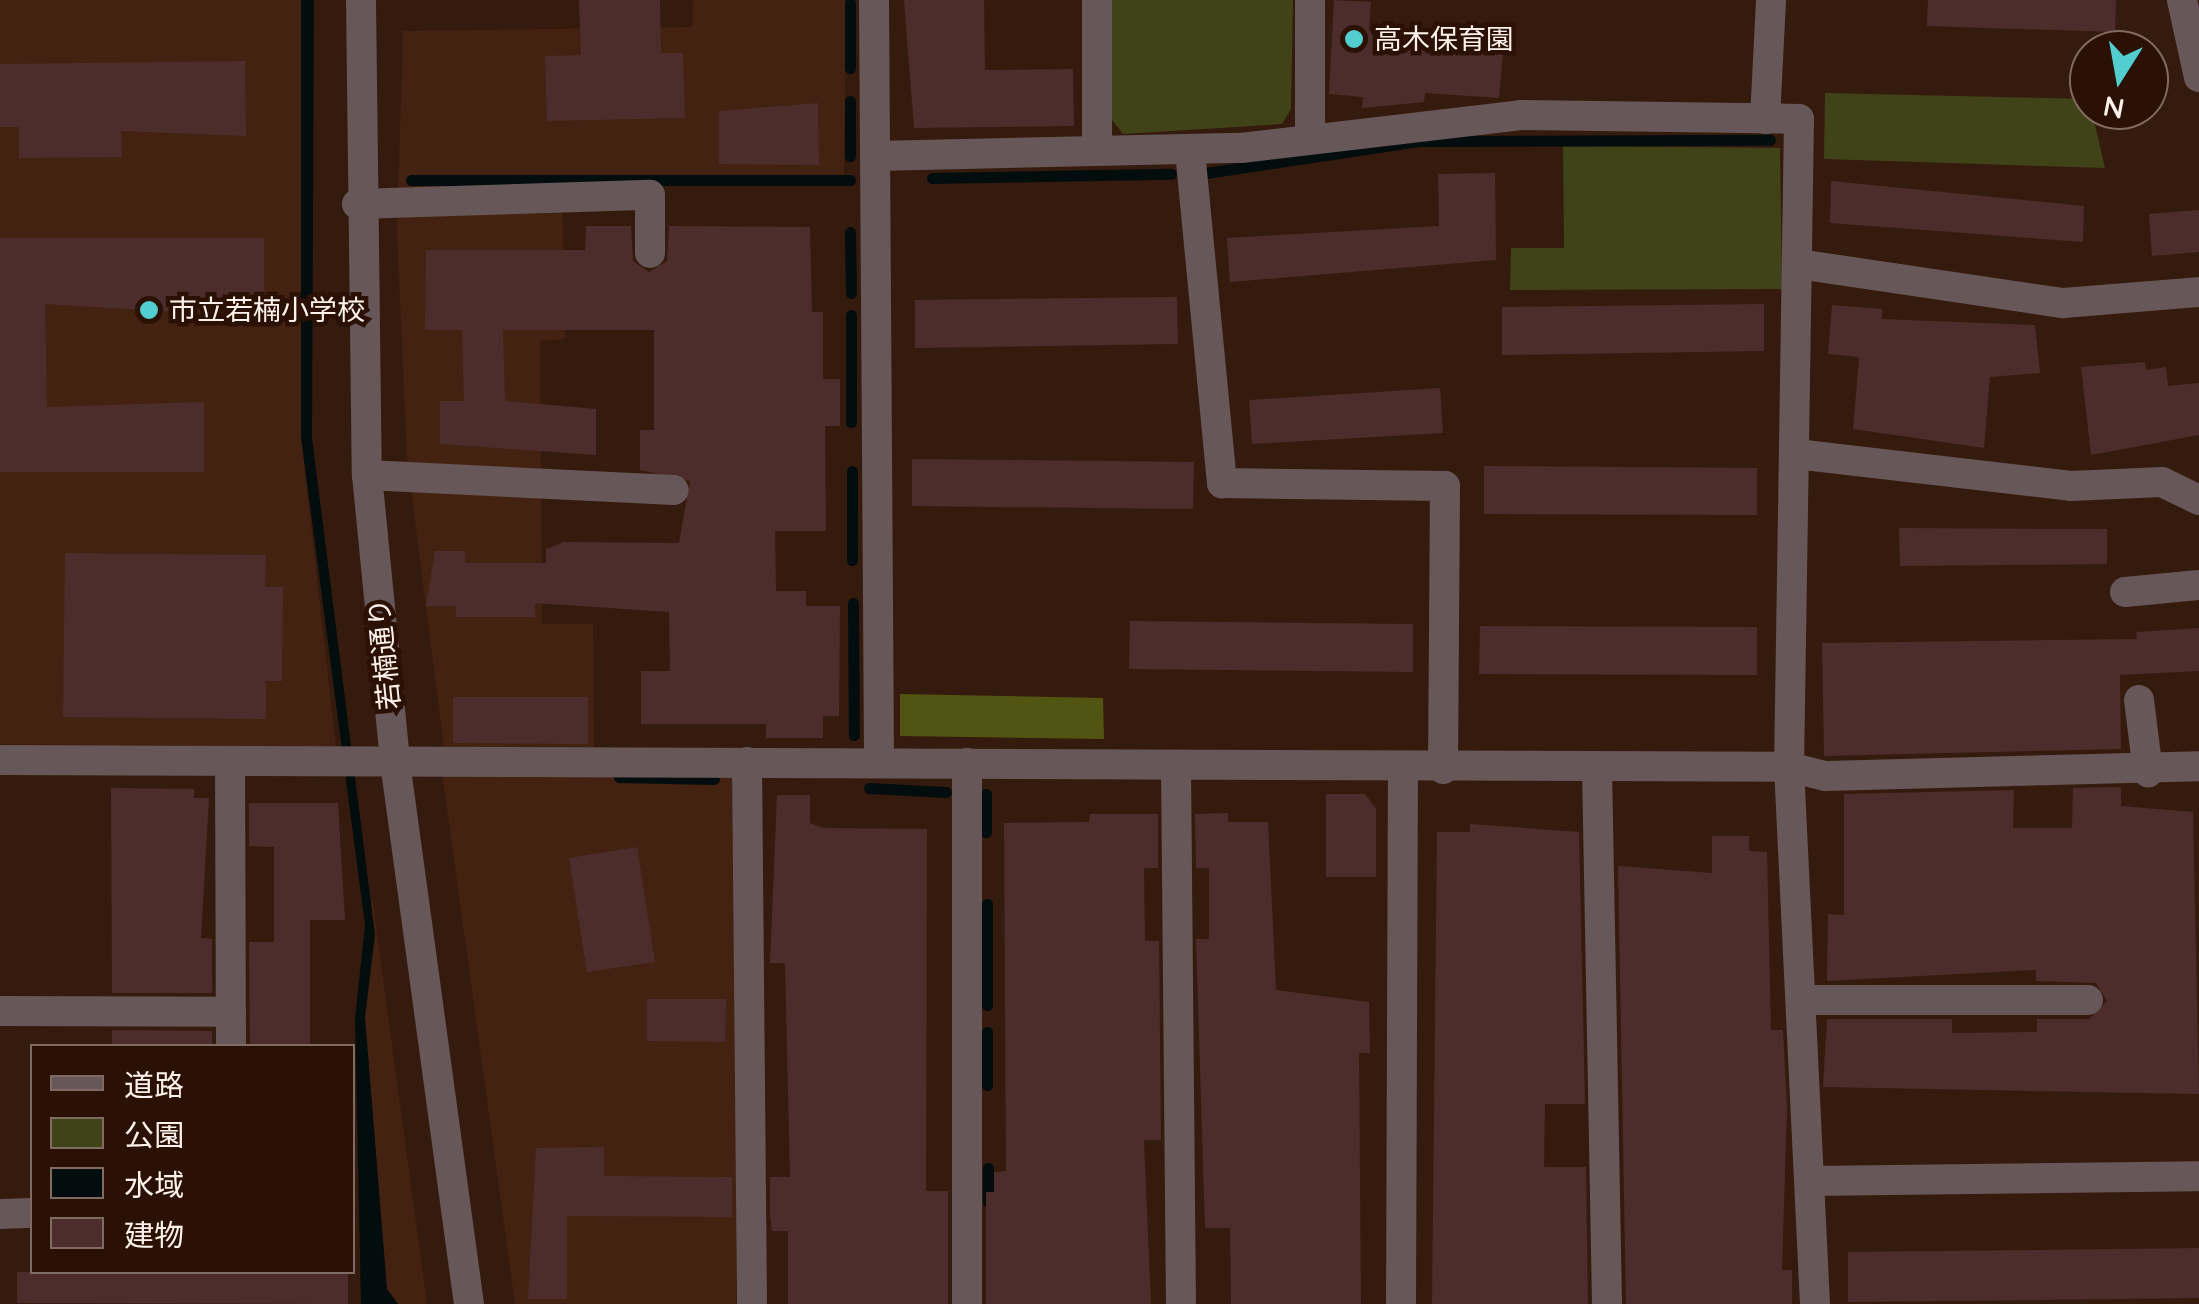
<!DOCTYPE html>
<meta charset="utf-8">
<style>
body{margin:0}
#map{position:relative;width:2199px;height:1304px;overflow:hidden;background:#351b0d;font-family:Quicksand,"Noto Sans JP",sans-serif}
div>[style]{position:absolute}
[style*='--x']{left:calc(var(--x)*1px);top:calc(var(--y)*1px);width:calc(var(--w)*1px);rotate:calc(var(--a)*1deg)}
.built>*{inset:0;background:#421}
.green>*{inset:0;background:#404317}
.forest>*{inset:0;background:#515511}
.water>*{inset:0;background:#030d0e}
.stream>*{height:11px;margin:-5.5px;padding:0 5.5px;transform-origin:5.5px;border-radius:5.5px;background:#030d0e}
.building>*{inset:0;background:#4d2d2c}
.minor>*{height:30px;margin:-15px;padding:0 15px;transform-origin:15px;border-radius:15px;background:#675758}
.dots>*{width:28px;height:28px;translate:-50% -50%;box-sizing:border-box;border:5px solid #2b1105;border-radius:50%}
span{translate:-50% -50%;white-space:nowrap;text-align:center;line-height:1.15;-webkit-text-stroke:9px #2b1105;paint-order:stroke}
.poi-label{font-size:28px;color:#fcf1eb}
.left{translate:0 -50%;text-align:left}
.street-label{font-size:28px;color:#fcf1eb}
.legend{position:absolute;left:30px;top:1044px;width:325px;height:230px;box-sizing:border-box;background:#2b1105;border:2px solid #7f6b61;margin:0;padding:12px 18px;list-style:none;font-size:30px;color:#fcf1eb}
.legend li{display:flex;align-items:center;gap:20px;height:50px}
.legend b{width:50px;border:2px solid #7f6b61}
.north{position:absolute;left:2069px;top:30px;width:100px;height:100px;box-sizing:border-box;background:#2b1105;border:2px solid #7f6b61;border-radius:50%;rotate:191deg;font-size:28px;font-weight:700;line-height:40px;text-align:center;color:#fcf1eb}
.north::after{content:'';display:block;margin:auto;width:35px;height:45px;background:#52cdd0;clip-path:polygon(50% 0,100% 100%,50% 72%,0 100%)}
</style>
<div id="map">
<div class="built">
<i style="clip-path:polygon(0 0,301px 0,301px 437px,336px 747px,0 744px)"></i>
<i style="clip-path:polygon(693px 0,846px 0,844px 183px,562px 185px,565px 339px,540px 341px,542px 624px,593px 624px,594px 749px,444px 748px,407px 458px,397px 233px,403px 31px,692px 27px)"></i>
<i style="clip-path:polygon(442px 772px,739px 775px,736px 1304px,515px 1304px)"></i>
<i style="clip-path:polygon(372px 897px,427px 1304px,370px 1304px,360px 1018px)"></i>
</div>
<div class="green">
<i style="clip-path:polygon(1107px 0,1293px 0,1291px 109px,1282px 124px,1123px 134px,1109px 116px)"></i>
<i style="clip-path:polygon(1825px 93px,2089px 99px,2105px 168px,1824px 159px)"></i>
<i style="clip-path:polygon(1563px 146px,1780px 148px,1782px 289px,1510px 290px,1511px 248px,1564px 248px)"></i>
</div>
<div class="forest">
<i style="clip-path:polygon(900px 694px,1103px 698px,1104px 739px,900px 736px)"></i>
</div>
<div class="water">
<i style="clip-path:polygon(301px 0,314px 0,312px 438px,375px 935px,365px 1017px,387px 1289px,398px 1304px,361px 1304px,355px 1018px,365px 925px,301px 437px)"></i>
</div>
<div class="stream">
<i style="--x:850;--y:68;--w:65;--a:-90"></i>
<i style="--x:850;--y:101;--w:55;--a:90"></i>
<i style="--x:1206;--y:173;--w:217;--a:-8.5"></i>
<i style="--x:1421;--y:141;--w:349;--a:-0.2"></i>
<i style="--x:932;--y:178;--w:239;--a:-1"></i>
<i style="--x:411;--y:180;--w:439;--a:0"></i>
<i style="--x:850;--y:232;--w:61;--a:89.1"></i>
<i style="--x:851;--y:315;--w:107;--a:90"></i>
<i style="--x:852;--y:471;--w:89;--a:90"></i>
<i style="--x:853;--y:603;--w:132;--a:89.6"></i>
<i style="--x:619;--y:777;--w:95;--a:1.2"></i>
<i style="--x:869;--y:788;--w:77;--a:3"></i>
<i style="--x:986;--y:794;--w:38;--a:90"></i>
<i style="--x:987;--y:904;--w:101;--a:90"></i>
<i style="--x:987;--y:1032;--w:53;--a:90"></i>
<i style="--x:988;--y:1168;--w:34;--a:90"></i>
</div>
<div class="building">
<i style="clip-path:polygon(579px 0,660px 0,661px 53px,683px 53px,685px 118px,547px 121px,545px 56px,581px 55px)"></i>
<i style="clip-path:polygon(904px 0,984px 0,985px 70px,1073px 69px,1074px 126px,914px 128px)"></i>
<i style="clip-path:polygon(1334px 0,1371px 2px,1369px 31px,1504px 41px,1499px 98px,1425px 93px,1424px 102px,1362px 108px,1363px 97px,1329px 94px)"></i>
<i style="clip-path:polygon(1928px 0,2116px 0,2115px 32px,1927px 26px)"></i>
<i style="clip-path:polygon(245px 61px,246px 136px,121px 131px,122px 157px,19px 158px,19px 127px,0 127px,0 64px)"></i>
<i style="clip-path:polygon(818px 103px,819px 165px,719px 164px,719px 111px)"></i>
<i style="clip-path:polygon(1495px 173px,1496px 260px,1230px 282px,1227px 238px,1439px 226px,1438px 174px)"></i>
<i style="clip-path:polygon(1831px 181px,2084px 206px,2083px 242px,1830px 223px)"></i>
<i style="clip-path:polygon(2199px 210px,2199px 252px,2152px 256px,2149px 214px)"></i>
<i style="clip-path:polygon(586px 226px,631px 226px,633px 261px,649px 272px,667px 261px,669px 226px,810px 227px,812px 312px,823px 312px,823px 379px,840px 379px,840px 426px,825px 426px,826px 531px,775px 531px,776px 591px,806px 591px,806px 606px,840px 606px,839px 716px,823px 716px,823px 738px,766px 738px,766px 724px,641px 724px,641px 671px,670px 671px,669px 612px,535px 603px,535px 617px,456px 617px,456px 606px,426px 606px,435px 551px,465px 551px,465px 563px,546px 563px,546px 549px,564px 542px,679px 543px,690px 481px,640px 470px,640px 430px,654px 430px,654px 330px,503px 330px,505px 401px,596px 409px,596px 455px,440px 444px,440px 401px,464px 401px,462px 330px,425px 330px,426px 250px,585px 250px)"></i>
<i style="clip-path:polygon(0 238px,264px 238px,264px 305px,192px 305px,192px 313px,45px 304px,47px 407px,204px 402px,204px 472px,0 472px)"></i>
<i style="clip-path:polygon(1177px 297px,1178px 344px,915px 348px,915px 300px)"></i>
<i style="clip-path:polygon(1764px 304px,1764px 351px,1502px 355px,1502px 307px)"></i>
<i style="clip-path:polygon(1832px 305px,1882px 309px,1882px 319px,2035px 325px,2040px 373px,1990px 377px,1984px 448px,1853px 429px,1859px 357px,1828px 354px)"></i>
<i style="clip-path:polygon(2145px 362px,2146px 370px,2166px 367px,2168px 386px,2199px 383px,2199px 435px,2091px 455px,2081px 367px)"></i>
<i style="clip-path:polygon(1440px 388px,1443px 433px,1252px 444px,1249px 400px)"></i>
<i style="clip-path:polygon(912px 459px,1194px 462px,1193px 509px,912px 506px)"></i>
<i style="clip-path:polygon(1484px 466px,1757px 468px,1757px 515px,1484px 514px)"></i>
<i style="clip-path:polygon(1899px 528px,2107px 529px,2107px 564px,1900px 566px)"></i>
<i style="clip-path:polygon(65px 553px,266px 555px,265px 587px,283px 587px,282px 681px,266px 681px,266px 719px,63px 717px)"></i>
<i style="clip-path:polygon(1130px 621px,1413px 624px,1413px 672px,1129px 669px)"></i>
<i style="clip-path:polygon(1480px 626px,1757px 627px,1757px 675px,1479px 674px)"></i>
<i style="clip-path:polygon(2199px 628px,2199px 671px,2120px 675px,2121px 749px,1824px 756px,1822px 643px,2137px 639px,2136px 632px)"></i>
<i style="clip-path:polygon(453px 697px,588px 697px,588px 744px,453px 743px)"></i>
<i style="clip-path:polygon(2121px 787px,2121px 806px,2193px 812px,2199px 1094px,1823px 1087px,1827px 1019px,1952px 1019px,1952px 1033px,2037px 1032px,2037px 1019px,2089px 1019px,2107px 1001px,2096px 983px,2036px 981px,2036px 970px,1827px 981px,1828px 914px,1844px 915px,1844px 794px,2014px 790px,2013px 828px,2072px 828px,2073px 788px)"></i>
<i style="clip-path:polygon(111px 788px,194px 789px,194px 798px,209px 798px,201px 938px,212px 939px,212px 993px,112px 993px)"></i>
<i style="clip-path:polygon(1326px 794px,1365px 794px,1376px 809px,1376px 877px,1326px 877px)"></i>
<i style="clip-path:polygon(777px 795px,810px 795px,810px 823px,823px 828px,927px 829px,926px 1191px,948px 1191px,948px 1304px,788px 1304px,788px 1231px,772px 1231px,770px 1217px,770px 1177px,790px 1177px,785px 963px,770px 963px)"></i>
<i style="clip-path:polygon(249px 803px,338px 803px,345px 920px,310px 920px,310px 1046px,250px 1046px,249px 942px,274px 942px,274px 847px,249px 846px)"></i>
<i style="clip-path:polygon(1228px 813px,1228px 822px,1268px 822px,1276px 990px,1369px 1002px,1370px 1053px,1359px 1053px,1361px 1304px,1231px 1304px,1230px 1228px,1205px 1228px,1196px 939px,1209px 939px,1209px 868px,1196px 868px,1195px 814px)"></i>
<i style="clip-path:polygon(1090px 814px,1158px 814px,1158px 868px,1144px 868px,1145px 941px,1159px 941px,1161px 1140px,1144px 1140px,1151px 1304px,986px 1304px,986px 1192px,994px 1192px,994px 1172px,1006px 1171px,1004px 823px,1089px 822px)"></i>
<i style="clip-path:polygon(1470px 824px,1579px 832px,1585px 1104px,1545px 1104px,1544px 1167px,1586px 1167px,1588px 1304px,1432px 1304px,1437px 832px,1470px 832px)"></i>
<i style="clip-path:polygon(1712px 836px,1749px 836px,1749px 851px,1767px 852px,1771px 1030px,1783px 1030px,1787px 1107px,1782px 1270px,1792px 1270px,1792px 1304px,1626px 1304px,1618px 866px,1712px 873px)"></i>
<i style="clip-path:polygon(637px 847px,655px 962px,587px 972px,569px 858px)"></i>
<i style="clip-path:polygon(647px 999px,726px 999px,725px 1042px,647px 1041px)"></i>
<i style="clip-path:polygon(112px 1030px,212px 1031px,212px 1046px,112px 1046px)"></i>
<i style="clip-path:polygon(604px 1147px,604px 1176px,732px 1177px,732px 1217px,567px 1216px,567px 1299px,528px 1299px,536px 1148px)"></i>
<i style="clip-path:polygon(2199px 1248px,2199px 1298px,1848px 1302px,1848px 1252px)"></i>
<i style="clip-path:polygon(17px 1272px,348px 1272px,348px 1304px,17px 1303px)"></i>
</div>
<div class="minor">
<i style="--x:361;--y:0;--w:475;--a:89.3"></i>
<i style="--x:367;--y:475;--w:288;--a:84.4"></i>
<i style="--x:395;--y:762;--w:547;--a:82.23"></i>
<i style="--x:874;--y:0;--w:761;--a:89.62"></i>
<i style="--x:1310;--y:0;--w:136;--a:90"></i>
<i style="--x:2182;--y:0;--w:79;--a:77.6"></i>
<i style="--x:1765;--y:119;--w:119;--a:-87.1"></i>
<i style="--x:1097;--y:150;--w:150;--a:-90"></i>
<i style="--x:1190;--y:151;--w:334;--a:84.5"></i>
<i style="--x:1222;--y:483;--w:223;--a:0.8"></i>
<i style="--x:1445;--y:486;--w:283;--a:90.4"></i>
<i style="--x:875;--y:156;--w:366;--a:-1.3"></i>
<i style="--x:1241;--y:148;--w:282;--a:-6.7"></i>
<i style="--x:1521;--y:115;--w:278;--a:0.8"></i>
<i style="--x:1799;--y:119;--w:648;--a:90.88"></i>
<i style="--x:1789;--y:767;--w:538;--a:87.23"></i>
<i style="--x:357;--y:204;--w:293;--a:-1.8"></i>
<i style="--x:650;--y:195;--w:58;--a:90"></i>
<i style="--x:1798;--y:264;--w:268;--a:8.4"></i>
<i style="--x:2063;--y:303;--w:136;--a:-4.6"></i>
<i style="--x:1796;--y:454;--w:277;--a:6.6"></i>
<i style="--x:2071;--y:486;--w:91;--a:-2.5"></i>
<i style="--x:2162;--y:482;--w:41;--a:25.9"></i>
<i style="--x:367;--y:475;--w:307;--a:2.8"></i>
<i style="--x:2125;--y:592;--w:74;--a:-5.4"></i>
<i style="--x:2139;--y:700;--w:73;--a:82.9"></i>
<i style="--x:0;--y:760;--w:1789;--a:0.22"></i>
<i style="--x:1789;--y:767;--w:38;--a:14"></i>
<i style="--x:1826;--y:776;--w:373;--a:-1.5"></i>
<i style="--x:230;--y:762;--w:284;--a:89.8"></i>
<i style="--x:747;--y:762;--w:542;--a:89.47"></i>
<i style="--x:1176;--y:766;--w:538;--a:89.47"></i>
<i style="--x:1597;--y:768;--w:536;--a:88.93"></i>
<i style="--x:1801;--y:1000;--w:287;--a:0"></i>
<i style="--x:0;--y:1011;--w:231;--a:0.2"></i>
<i style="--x:1810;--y:1181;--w:389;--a:-0.7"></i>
<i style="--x:0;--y:1214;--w:32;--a:-2"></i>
<i style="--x:967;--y:1304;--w:541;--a:-90"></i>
<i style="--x:1401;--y:1304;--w:535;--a:-89.79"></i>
</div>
<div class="dots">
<i style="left:1354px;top:39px;background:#52cdd0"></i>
<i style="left:149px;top:310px;background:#52cdd0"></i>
</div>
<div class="poi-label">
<span class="left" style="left:1374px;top:39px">高木保育園</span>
<span class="left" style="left:169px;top:310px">市立若楠小学校</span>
</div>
<div class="street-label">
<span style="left:384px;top:654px;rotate:-96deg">若楠通り</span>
</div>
<ul class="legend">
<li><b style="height:12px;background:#675758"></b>道路</li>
<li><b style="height:28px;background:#404317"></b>公園</li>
<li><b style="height:28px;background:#030d0e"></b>水域</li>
<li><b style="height:28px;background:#4d2d2c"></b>建物</li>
</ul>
<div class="north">N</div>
</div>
